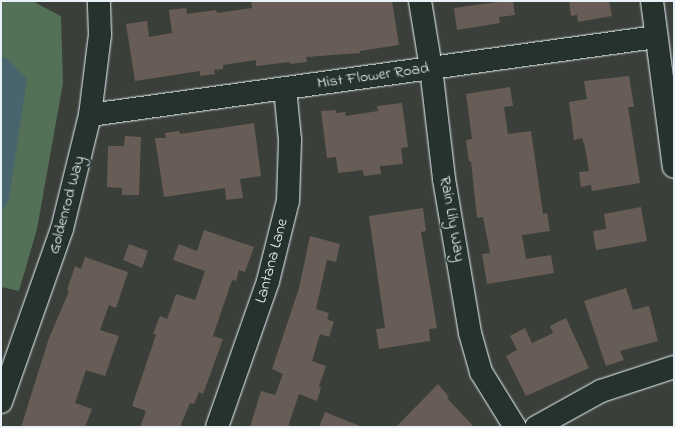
<!DOCTYPE html>
<style>
body{margin:0}
#map{position:relative;width:675px;height:428px;overflow:hidden;background:#3a3f39;font-family:"Indie Flower",sans-serif}
div>[style]{position:absolute}
[style*='--x']{left:calc(var(--x)*1px);top:calc(var(--y)*1px);width:calc(var(--w)*1px);rotate:calc(var(--a)*1deg)}
.green>*{inset:0;background:#547057}
.water>*{inset:0;background:#48656e}
.building>*{inset:0;background:#685c56}
.roads{filter:drop-shadow(0 0 1px #e8f1f8) drop-shadow(0 0 1px #e8f1f8)}
.minor>*{height:22px;margin:-11px;padding:0 11px;transform-origin:11px;border-radius:11px;background:#26332d}
span{translate:-50% -50%;white-space:nowrap;text-align:center;line-height:1.15;-webkit-text-stroke:3.5px #26332d;paint-order:stroke}
.street-label{font-size:16px;color:#e8f1f8}
.frame{position:absolute;inset:0;border:2px solid #e8f1f8;pointer-events:none}
</style>
<div id="map">
<div class="green">
<i style="clip-path:polygon(1px 1px,32px 1px,61px 16px,63px 83px,37px 229px,19px 291px,1px 287px)"></i>
</div>
<div class="water">
<i style="clip-path:polygon(1px 57px,7px 58px,27px 79px,9px 199px,1px 213px)"></i>
</div>
<div class="building">
<i style="clip-path:polygon(251px 1px,392px 1px,399px 45px,360px 51px,360px 53px,306px 57px,307px 62px,290px 64px,290px 62px,256px 66px,256px 60px,223px 65px,223px 69px,214px 70px,215px 74px,200px 76px,200px 71px,135px 81px,126px 24px,147px 21px,149px 37px,172px 33px,169px 10px,186px 8px,187px 14px,216px 10px,217px 13px,252px 8px)"></i>
<i style="clip-path:polygon(504px 1px,513px 1px,515px 15px,499px 17px,500px 23px,457px 30px,454px 8px)"></i>
<i style="clip-path:polygon(569px 1px,609px 1px,612px 16px,578px 22px,577px 15px,571px 16px)"></i>
<i style="clip-path:polygon(629px 76px,634px 107px,628px 107px,640px 183px,592px 191px,591px 185px,581px 187px,579px 172px,589px 171px,585px 147px,582px 138px,574px 140px,569px 102px,587px 99px,584px 81px)"></i>
<i style="clip-path:polygon(510px 87px,513px 106px,504px 107px,508px 134px,531px 131px,543px 214px,547px 213px,550px 231px,522px 235px,526px 259px,551px 255px,554px 273px,487px 284px,482px 254px,490px 253px,483px 217px,477px 218px,471px 161px,469px 162px,466px 140px,472px 139px,466px 94px)"></i>
<i style="clip-path:polygon(402px 103px,408px 147px,401px 148px,403px 164px,380px 166px,381px 174px,364px 176px,363px 170px,338px 173px,336px 157px,327px 158px,321px 111px,336px 110px,336px 113px,345px 112px,346px 116px,378px 111px,377px 106px)"></i>
<i style="clip-path:polygon(254px 123px,261px 176px,240px 179px,243px 198px,226px 200px,225px 188px,164px 197px,155px 138px,166px 138px,165px 133px,179px 131px,180px 134px)"></i>
<i style="clip-path:polygon(125px 136px,141px 137px,139px 195px,122px 195px,122px 188px,107px 187px,108px 146px,124px 146px)"></i>
<i style="clip-path:polygon(641px 207px,647px 241px,596px 250px,593px 231px,606px 229px,604px 214px)"></i>
<i style="clip-path:polygon(423px 208px,426px 231px,421px 232px,437px 328px,429px 329px,430px 341px,379px 349px,376px 329px,385px 328px,369px 216px)"></i>
<i style="clip-path:polygon(204px 230px,254px 247px,245px 272px,239px 270px,236px 281px,232px 280px,213px 336px,223px 339px,203px 394px,199px 392px,194px 404px,190px 403px,180px 427px,140px 427px,146px 411px,132px 406px,156px 335px,153px 334px,160px 316px,167px 319px,176px 294px,195px 300px,205px 271px,173px 260px,175px 254px,179px 244px,197px 251px)"></i>
<i style="clip-path:polygon(310px 236px,340px 244px,336px 262px,327px 260px,316px 309px,329px 313px,327px 319px,334px 322px,329px 337px,320px 334px,312px 361px,326px 366px,319px 386px,321px 388px,317px 401px,299px 394px,288px 427px,250px 427px,261px 391px,275px 395px,283px 374px,272px 369px,299px 288px)"></i>
<i style="clip-path:polygon(129px 244px,148px 251px,142px 268px,123px 260px)"></i>
<i style="clip-path:polygon(85px 257px,128px 272px,116px 308px,109px 305px,100px 330px,119px 336px,105px 376px,86px 370px,75px 403px,92px 409px,85px 427px,21px 427px,49px 338px,69px 291px,67px 290px,75px 266px,81px 269px)"></i>
<i style="clip-path:polygon(626px 288px,633px 310px,649px 306px,658px 341px,620px 351px,624px 360px,606px 366px,584px 301px)"></i>
<i style="clip-path:polygon(566px 318px,589px 368px,526px 396px,506px 356px,517px 350px,510px 336px,525px 328px,532px 343px,553px 333px,550px 326px)"></i>
<i style="clip-path:polygon(438px 384px,449px 397px,447px 398px,474px 427px,396px 427px)"></i>
<i style="clip-path:polygon(325px 412px,360px 426px,360px 427px,319px 427px)"></i>
</div>
<div class="roads">
<div class="minor">
<i style="--x:420;--y:1;--w:68;--a:80.7"></i>
<i style="--x:431;--y:68;--w:112;--a:83.3"></i>
<i style="--x:444;--y:179;--w:156;--a:80.4"></i>
<i style="--x:470;--y:333;--w:41;--a:74.2"></i>
<i style="--x:481;--y:372;--w:65;--a:58.3"></i>
<i style="--x:652;--y:1;--w:167;--a:82.5"></i>
<i style="--x:90;--y:115;--w:571;--a:-7.85"></i>
<i style="--x:1;--y:402;--w:183;--a:-70.6"></i>
<i style="--x:62;--y:229;--w:117;--a:-76.2"></i>
<i style="--x:90;--y:115;--w:81;--a:-82.9"></i>
<i style="--x:100;--y:35;--w:34;--a:-92"></i>
<i style="--x:217;--y:427;--w:155;--a:-70.7"></i>
<i style="--x:268;--y:281;--w:82;--a:-76"></i>
<i style="--x:288;--y:201;--w:61;--a:-88.1"></i>
<i style="--x:290;--y:140;--w:52;--a:-95.5"></i>
<i style="--x:536;--y:427;--w:74;--a:-29"></i>
<i style="--x:601;--y:391;--w:77;--a:-18.2"></i>
</div>
</div>
<div class="street-label">
<span style="left:373px;top:76px;rotate:-8deg">Mist Flower Road</span>
<span style="left:67px;top:205px;rotate:-75deg">Goldenrod Way</span>
<span style="left:452px;top:219px;rotate:80deg">Rain Lily Way</span>
<span style="left:272px;top:261px;rotate:-75deg">Lantana Lane</span>
</div>
<div class="frame"></div>
</div>
